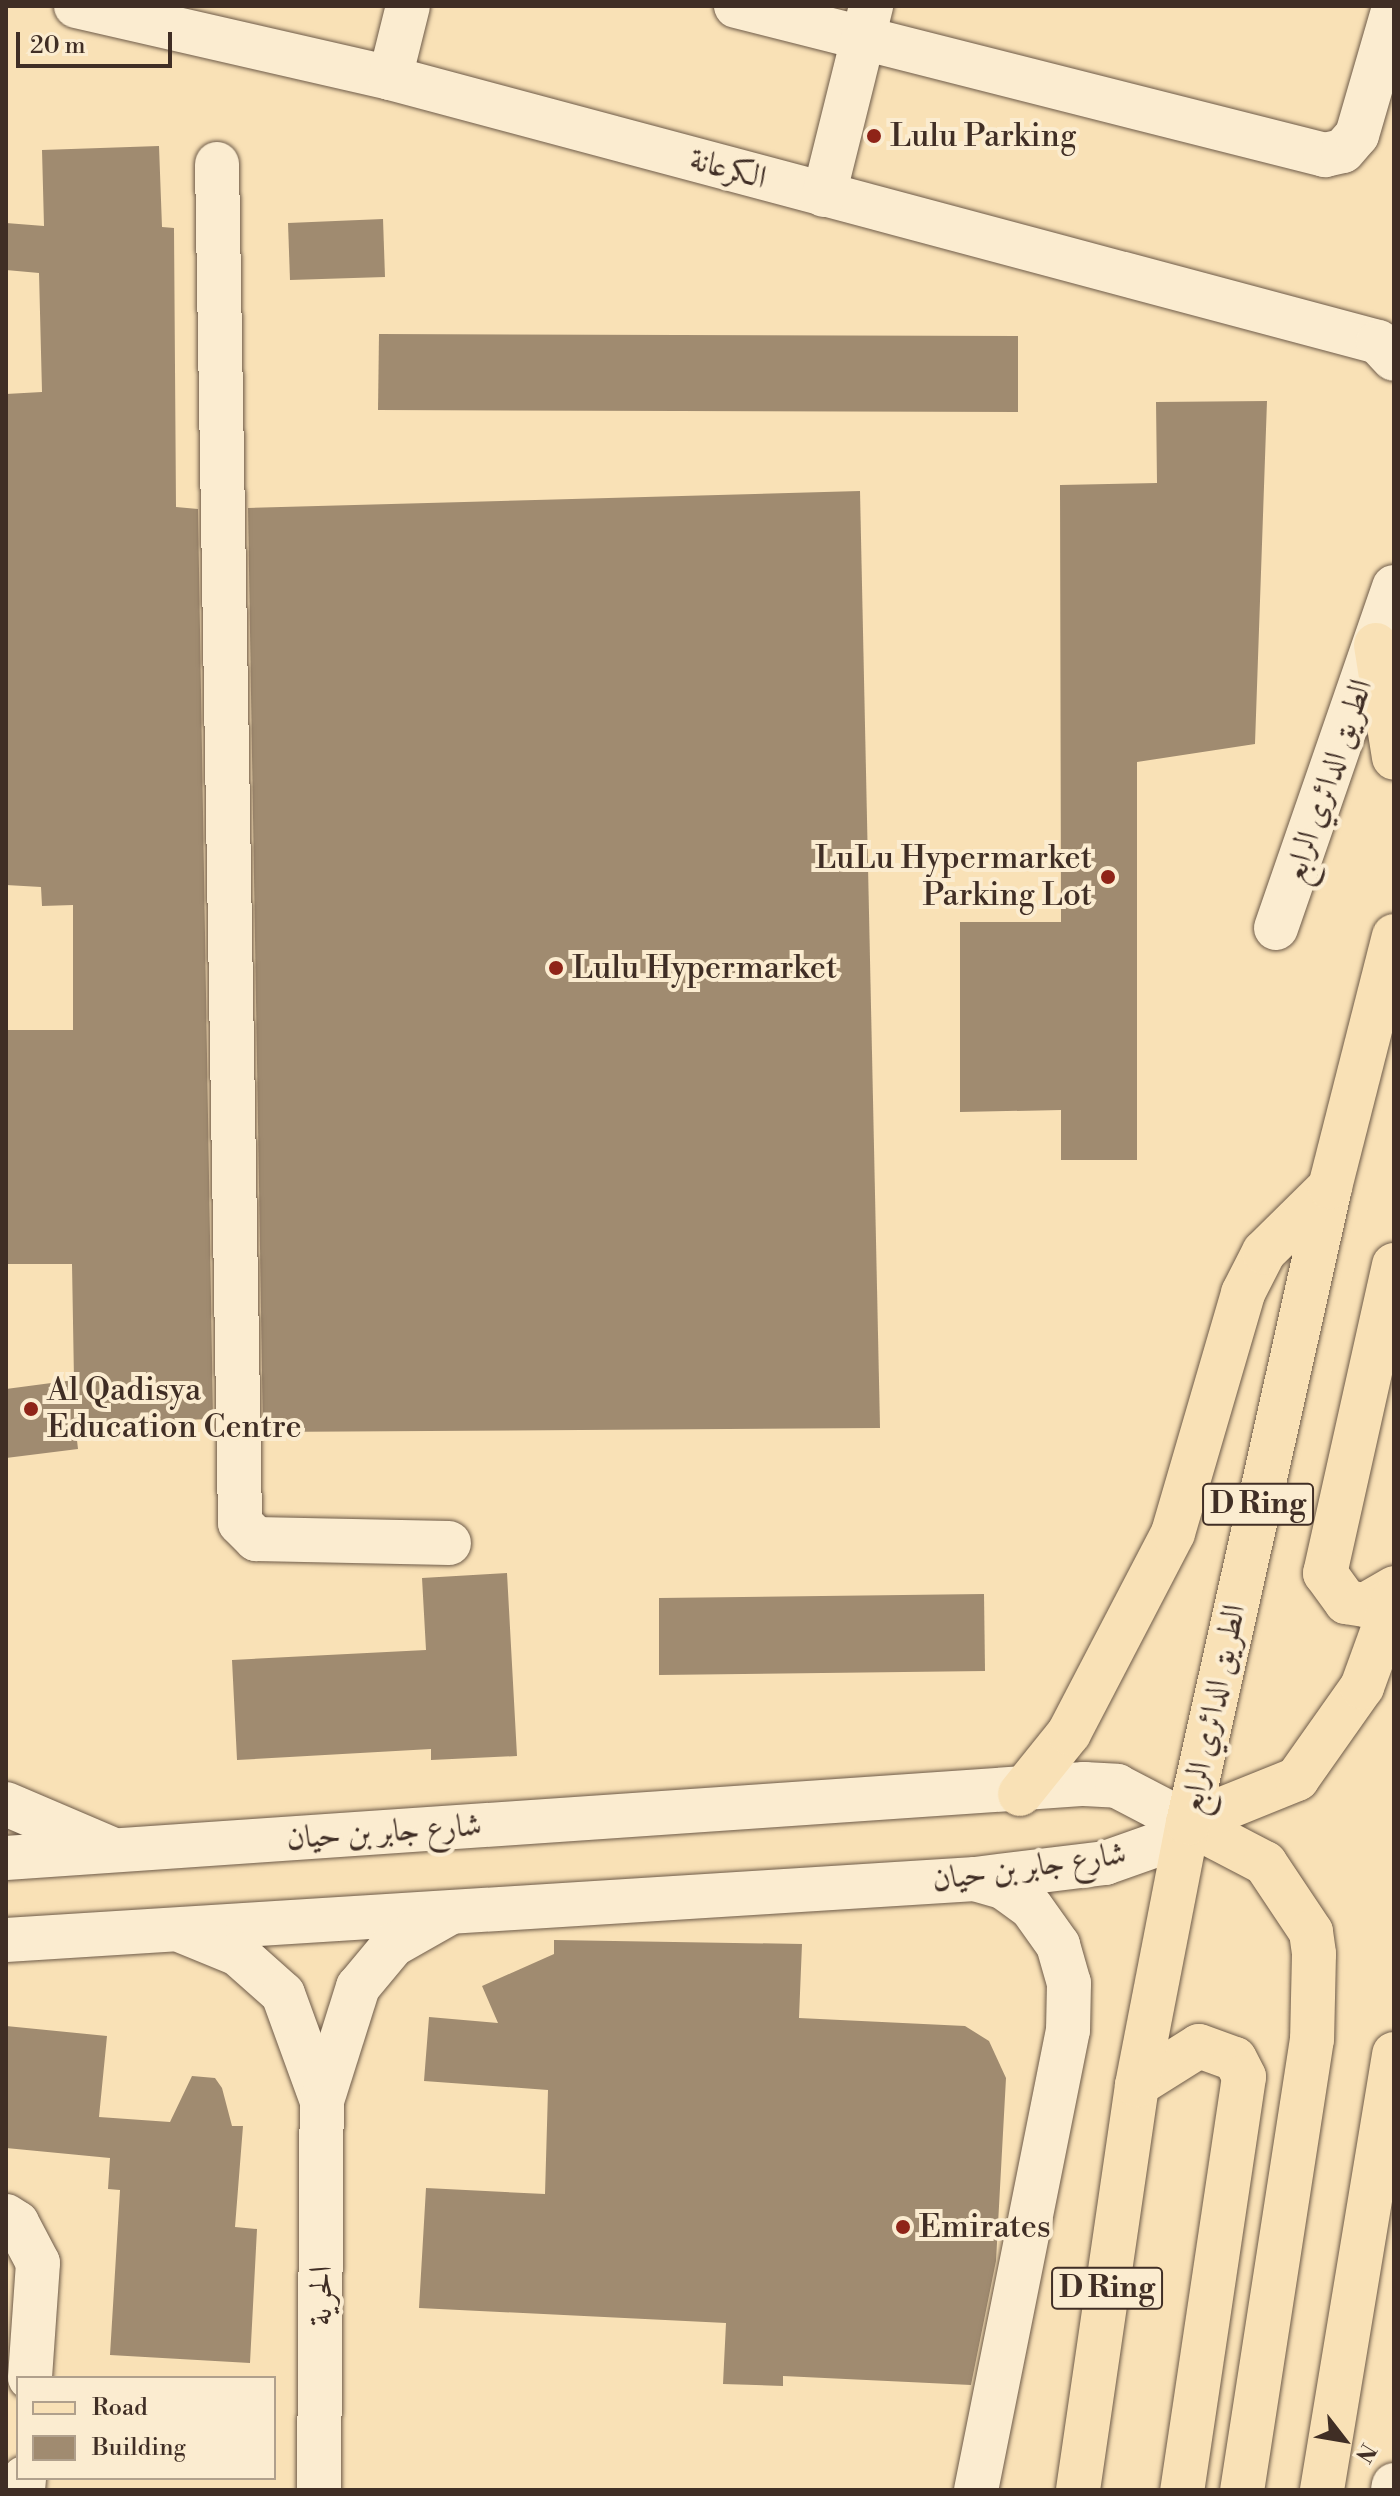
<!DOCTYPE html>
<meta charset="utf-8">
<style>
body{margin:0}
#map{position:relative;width:1400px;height:2496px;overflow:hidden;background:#f9e1b6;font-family:"Libre Bodoni",Amiri,serif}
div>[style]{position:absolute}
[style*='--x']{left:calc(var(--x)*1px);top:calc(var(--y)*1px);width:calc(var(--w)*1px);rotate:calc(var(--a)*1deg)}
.building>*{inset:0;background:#a08b70}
.roads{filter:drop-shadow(0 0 2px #6e5b49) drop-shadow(0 0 2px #6e5b49)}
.minor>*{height:44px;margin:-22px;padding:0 22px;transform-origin:22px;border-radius:22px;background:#fbecd0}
.major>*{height:44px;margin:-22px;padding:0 22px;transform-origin:22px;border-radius:22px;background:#f9e1b6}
.dots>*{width:22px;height:22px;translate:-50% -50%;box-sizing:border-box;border:4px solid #fbecd0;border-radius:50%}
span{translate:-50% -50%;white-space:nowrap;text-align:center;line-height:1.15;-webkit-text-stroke:8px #fbecd0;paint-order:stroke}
.shield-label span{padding:2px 6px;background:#fbecd0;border:2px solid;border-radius:6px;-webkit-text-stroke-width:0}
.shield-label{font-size:30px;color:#402e25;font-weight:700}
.poi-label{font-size:32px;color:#402e25}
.left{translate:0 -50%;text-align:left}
.right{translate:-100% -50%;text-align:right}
.street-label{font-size:32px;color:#402e25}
.frame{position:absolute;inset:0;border:8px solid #402e25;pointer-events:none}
.legend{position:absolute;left:16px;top:2376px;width:260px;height:104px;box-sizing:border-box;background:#fbecd0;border:2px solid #b0a08c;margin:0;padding:10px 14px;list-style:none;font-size:24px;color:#402e25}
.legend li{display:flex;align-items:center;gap:16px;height:40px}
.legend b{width:40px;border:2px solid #b0a08c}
.north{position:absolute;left:1304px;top:2400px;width:80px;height:80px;-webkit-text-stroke:6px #fbecd0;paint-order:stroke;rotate:121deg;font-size:22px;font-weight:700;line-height:32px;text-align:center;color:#402e25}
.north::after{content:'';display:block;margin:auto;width:28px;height:36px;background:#402e25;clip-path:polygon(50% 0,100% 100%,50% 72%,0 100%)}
.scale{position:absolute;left:16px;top:32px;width:156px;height:36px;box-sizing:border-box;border:4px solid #402e25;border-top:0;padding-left:10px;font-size:24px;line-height:28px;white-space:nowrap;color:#402e25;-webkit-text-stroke:6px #fbecd0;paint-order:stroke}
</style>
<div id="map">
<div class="building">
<i style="clip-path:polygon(159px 146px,162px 227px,174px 228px,176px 507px,198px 509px,213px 1419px,75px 1423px,78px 1449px,6px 1458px,6px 1389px,74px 1380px,72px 1264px,6px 1264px,6px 1030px,73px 1030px,73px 905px,42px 906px,41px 887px,6px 885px,6px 394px,42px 392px,39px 273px,6px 270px,6px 223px,44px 226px,42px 150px)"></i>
<i style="clip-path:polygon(383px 219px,385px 277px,290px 280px,288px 223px)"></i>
<i style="clip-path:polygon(379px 334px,1018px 336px,1018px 412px,378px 410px)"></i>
<i style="clip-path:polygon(1267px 401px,1255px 744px,1137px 762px,1137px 1160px,1061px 1160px,1061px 1110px,960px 1112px,960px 922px,1061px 922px,1060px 485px,1157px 483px,1156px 402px)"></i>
<i style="clip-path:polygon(860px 491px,880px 1428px,263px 1432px,248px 508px)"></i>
<i style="clip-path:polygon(507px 1573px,517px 1756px,431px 1760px,431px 1749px,237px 1760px,232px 1660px,426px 1650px,422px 1578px)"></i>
<i style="clip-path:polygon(984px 1594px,985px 1671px,659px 1675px,659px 1598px)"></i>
<i style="clip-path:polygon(554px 1940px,802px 1944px,799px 2018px,965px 2026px,989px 2041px,1006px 2078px,996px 2261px,971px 2385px,783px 2376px,783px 2386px,723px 2384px,726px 2323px,419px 2308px,426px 2188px,545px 2194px,548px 2090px,424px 2081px,429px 2017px,498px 2023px,482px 1986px,554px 1954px)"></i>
<i style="clip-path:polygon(6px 2026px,107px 2036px,99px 2117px,170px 2122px,192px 2076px,215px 2078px,222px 2088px,232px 2126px,243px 2126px,235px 2227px,257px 2229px,250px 2363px,110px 2355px,120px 2190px,108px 2189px,110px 2158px,6px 2148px)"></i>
</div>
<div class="roads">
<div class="minor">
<i style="--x:76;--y:6;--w:322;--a:12.9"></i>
<i style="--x:390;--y:78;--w:1023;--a:14.96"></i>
<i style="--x:1378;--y:342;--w:23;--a:47"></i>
<i style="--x:736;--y:6;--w:608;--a:14.2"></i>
<i style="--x:1325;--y:155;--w:18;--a:-13"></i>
<i style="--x:1343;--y:151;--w:21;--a:-49"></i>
<i style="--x:1357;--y:135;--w:132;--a:-73.8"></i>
<i style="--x:390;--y:78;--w:74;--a:-76"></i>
<i style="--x:217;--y:164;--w:1359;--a:89.03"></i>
<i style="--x:240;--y:1523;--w:23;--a:45"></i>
<i style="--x:256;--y:1539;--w:193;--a:1.2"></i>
<i style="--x:824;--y:195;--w:195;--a:-76"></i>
<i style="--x:1276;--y:928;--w:361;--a:-70.9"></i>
<i style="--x:6;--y:1804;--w:112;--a:23.1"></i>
<i style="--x:6;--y:1858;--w:1081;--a:-3.93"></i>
<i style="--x:1084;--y:1784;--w:33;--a:3"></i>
<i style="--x:1117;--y:1786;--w:80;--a:27.5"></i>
<i style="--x:1188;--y:1823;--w:39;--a:145"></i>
<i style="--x:1156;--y:1845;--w:54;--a:160.6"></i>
<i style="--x:1105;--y:1863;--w:131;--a:173"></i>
<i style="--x:975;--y:1879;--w:971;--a:176.4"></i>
<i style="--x:975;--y:1879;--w:29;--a:16"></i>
<i style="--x:1003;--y:1887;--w:34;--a:36"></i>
<i style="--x:1031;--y:1907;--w:47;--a:54.6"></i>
<i style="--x:1058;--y:1945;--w:40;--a:74"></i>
<i style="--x:1069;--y:1983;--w:47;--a:91.2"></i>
<i style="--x:1068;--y:2030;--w:469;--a:101.3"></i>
<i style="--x:184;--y:1932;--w:58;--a:22.2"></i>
<i style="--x:238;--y:1954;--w:60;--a:41.6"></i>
<i style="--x:283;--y:1994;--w:114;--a:70"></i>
<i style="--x:6;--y:2216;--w:13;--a:32"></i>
<i style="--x:17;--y:2223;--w:45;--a:62.3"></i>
<i style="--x:38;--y:2263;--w:115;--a:94"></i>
<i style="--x:23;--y:2490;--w:12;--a:-85"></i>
<i style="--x:319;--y:2490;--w:389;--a:-89.6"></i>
<i style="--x:322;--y:2101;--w:120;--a:-72.5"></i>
<i style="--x:358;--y:1987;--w:55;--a:-50.2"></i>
<i style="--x:393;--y:1945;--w:64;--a:-29.7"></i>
<i style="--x:1393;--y:2490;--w:5;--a:-79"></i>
</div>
<div class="major">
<i style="--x:1376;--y:645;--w:114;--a:80.9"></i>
<i style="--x:1394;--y:1265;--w:316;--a:102.6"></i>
<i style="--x:1325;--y:1573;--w:36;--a:54"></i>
<i style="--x:1346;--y:1602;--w:19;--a:9"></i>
<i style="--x:1365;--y:1605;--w:34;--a:-30"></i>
<i style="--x:1020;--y:1794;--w:78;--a:-51.2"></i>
<i style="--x:1069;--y:1733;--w:225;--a:-62.5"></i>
<i style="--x:1173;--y:1533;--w:250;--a:-73.7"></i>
<i style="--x:1243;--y:1293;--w:46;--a:-62.9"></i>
<i style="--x:1264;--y:1252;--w:93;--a:-44.6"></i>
<i style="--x:1188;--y:1823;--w:87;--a:27.5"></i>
<i style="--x:1265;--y:1863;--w:83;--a:56.3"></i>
<i style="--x:1311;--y:1932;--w:22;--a:82"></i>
<i style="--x:1314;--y:1954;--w:85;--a:91.3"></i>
<i style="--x:1312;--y:2039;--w:456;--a:98.8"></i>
<i style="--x:1188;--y:1823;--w:118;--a:-22"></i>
<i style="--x:1297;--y:1779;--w:113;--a:-54.8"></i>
<i style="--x:1362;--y:1687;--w:94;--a:-70"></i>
<i style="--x:1137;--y:2085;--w:73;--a:-32.2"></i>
<i style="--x:1199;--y:2046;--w:38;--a:20"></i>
<i style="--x:1235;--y:2059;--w:20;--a:63"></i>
<i style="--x:1244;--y:2077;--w:418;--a:98.5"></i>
<i style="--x:1078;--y:2490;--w:409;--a:-81.7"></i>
<i style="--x:1137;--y:2085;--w:267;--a:-79"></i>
<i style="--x:1188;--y:1823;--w:652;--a:-77.41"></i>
<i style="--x:1330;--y:1187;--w:259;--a:-75.7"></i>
<i style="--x:1322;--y:2490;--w:442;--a:-80.6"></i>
</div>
</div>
<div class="dots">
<i style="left:874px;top:136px;background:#8f2418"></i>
<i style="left:1108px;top:877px;background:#8f2418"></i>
<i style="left:556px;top:968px;background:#8f2418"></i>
<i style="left:31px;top:1409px;background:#8f2418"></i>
<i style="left:903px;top:2227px;background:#8f2418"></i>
</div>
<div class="shield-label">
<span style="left:1258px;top:1504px">D Ring</span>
<span style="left:1107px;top:2288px">D Ring</span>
</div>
<div class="poi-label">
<span class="left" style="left:890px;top:136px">Lulu Parking</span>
<span class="right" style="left:1092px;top:877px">LuLu Hypermarket<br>Parking Lot</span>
<span class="left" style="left:572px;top:968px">Lulu Hypermarket</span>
<span class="left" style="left:47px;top:1409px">Al Qadisya<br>Education Centre</span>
<span class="left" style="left:919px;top:2227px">Emirates</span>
</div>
<div class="street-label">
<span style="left:728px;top:169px;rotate:15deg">الكرعانة</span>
<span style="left:1328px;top:781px;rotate:-71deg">الطريق الدائري الرابع</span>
<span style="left:1213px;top:1709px;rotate:-78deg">الطريق الدائري الرابع</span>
<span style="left:384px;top:1832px;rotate:-4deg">شارع جابر بن حيان</span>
<span style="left:1029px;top:1867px;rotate:-8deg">شارع جابر بن حيان</span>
<span style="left:321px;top:2296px;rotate:-90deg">الحرية</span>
</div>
<div class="frame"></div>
<ul class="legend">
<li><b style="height:10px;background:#f9e1b6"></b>Road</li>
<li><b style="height:22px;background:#a08b70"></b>Building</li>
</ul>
<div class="north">N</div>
<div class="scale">20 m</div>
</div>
